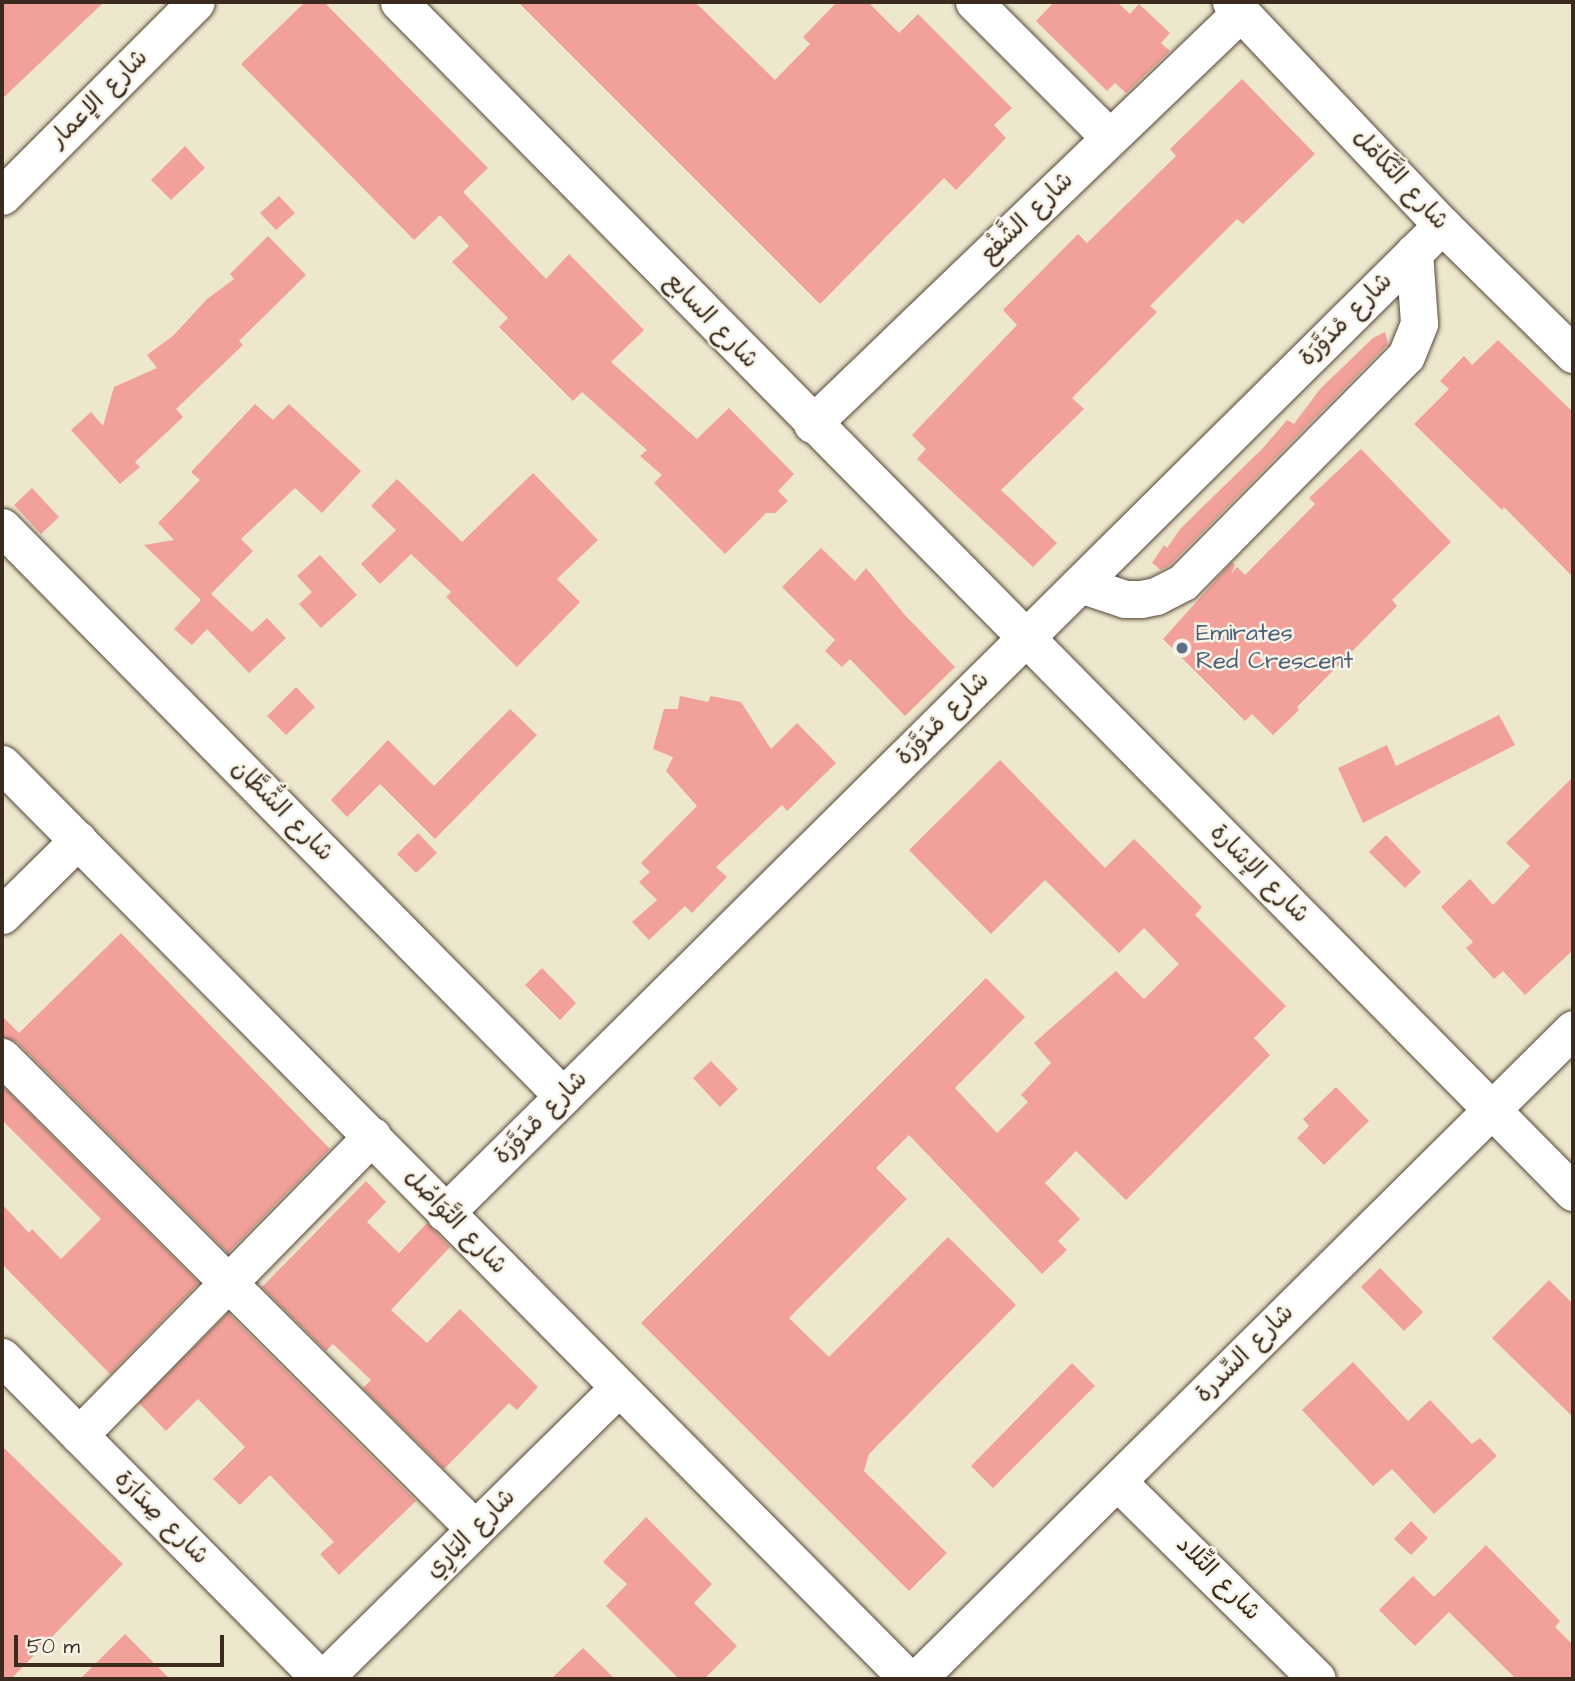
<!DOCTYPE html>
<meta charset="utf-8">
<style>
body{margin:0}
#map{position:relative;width:1575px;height:1681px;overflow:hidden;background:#ede7cd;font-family:"Architects Daughter","Playpen Sans Arabic",sans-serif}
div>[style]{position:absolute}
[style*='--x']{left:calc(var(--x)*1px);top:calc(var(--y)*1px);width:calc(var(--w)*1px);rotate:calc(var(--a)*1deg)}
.building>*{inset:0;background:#f1a19a}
.roads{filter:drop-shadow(0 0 2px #564638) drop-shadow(0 0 2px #564638)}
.minor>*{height:37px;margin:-18.5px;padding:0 18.5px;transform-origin:18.5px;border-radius:18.5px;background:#fff}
.dots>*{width:19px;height:19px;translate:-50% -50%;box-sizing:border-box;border:4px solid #f7f3e8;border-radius:50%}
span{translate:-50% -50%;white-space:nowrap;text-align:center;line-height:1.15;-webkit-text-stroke:5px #f7f3e8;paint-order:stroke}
.street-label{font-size:24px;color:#3b2a1e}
.service-label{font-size:24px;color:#4e5e75}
.left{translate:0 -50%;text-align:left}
.frame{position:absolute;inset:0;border:4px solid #3b2a1e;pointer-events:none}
.scale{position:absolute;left:14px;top:1635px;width:210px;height:32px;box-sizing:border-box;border:4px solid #3b2a1e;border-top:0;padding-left:9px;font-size:21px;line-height:24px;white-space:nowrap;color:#3b2a1e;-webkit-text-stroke:5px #f7f3e8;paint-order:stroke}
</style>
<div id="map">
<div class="building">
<i style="clip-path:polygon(2px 2px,104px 2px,2px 99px)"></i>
<i style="clip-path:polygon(305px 2px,324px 2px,488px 168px,463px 192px,546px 279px,569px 254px,644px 330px,611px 362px,697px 439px,729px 408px,794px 474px,778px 491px,788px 501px,775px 513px,766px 513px,725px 554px,654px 483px,662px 475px,640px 456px,647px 450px,582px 392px,573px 401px,499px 327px,508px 318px,452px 262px,469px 246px,440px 215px,414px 240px,241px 64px)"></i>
<i style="clip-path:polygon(518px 2px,695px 2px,775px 80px,810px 44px,803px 37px,837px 2px,868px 2px,899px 33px,918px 14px,1012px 108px,994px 125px,1006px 138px,956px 190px,944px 178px,820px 304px)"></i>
<i style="clip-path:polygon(1054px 2px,1117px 2px,1130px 14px,1139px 4px,1170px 33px,1161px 43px,1170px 51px,1126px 93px,1115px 83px,1107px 91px,1036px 21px)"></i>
<i style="clip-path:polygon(1242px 79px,1315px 154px,1243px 224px,1237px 219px,1150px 306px,1157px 312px,1072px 398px,1084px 409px,1001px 490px,1057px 543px,1033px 567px,917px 459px,926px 449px,912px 435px,1017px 325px,1003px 310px,1078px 234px,1087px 243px,1176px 156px,1170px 149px)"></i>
<i style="clip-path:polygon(185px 146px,205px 168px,171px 200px,151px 180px)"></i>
<i style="clip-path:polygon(279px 196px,295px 213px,276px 230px,260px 213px)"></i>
<i style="clip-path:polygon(268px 236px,306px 275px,239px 341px,243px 345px,176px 409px,183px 417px,135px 462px,140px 467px,120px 484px,71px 430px,91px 412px,103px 426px,114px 387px,157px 368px,147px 355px,173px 336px,207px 299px,234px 279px,230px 274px)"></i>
<i style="clip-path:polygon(1385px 332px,1388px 344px,1170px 565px,1161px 570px,1152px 563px,1164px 545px,1167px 548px,1181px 528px,1263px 448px,1287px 420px,1294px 424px,1320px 389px,1373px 338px)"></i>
<i style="clip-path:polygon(1498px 340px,1573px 412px,1573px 577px,1504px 507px,1502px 510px,1414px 424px,1449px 389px,1440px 381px,1464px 356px,1472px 365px)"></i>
<i style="clip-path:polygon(255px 404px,273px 420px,289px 404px,361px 471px,322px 513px,295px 488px,241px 539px,253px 551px,211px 594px,252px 632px,267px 618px,286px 638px,249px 673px,207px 629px,192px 645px,174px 629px,201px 600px,144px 545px,174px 540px,158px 523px,200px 480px,191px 472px)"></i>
<i style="clip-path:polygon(1361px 449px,1451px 542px,1392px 600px,1397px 606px,1297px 707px,1299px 710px,1273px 735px,1252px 714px,1245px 721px,1163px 639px,1232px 562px,1235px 565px,1231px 574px,1237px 567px,1245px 575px,1315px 504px,1309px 498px)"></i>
<i style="clip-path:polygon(533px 473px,598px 540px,557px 579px,580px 602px,517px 667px,446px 597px,451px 592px,411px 554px,380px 584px,361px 564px,396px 530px,371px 506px,397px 479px,462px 542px)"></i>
<i style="clip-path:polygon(32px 488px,59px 517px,41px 534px,14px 505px)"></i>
<i style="clip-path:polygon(821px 548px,855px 581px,866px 568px,904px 614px,955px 667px,905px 716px,850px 659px,842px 667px,825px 651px,835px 640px,782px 587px)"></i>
<i style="clip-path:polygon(320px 555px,357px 595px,321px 628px,299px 604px,312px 592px,297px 576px)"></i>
<i style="clip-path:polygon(296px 687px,315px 707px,286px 735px,267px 716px)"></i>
<i style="clip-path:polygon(680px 696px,708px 702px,711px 696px,741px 702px,771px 749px,797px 723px,836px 763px,787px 811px,782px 805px,716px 867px,727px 877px,692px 913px,685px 906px,649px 940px,632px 922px,657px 900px,639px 882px,650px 872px,641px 863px,697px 806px,666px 771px,673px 757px,653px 749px,664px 709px,678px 709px)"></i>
<i style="clip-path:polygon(510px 709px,537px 735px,435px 839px,380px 784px,347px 817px,331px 800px,388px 740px,434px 786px)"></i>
<i style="clip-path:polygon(1499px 715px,1515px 745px,1363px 823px,1338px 768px,1387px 745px,1396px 766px)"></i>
<i style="clip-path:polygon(1000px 760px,1105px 868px,1134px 839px,1202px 907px,1195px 915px,1286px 1006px,1254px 1038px,1270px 1055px,1126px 1200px,1076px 1151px,1045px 1183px,1080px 1219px,1058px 1241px,1067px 1250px,1042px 1274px,909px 1135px,876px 1168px,907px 1199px,789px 1318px,829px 1357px,948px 1237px,1016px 1305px,869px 1454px,864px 1471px,947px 1553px,909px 1591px,641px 1323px,986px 978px,1025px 1017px,955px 1088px,997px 1133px,1028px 1102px,1021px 1095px,1051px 1063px,1034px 1043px,1116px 971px,1144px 999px,1179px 964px,1144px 928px,1119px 953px,1045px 880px,991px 934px,909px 850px)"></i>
<i style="clip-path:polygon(1573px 777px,1573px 950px,1525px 995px,1503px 971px,1494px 979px,1466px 948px,1473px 942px,1441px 907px,1470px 879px,1493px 905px,1530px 866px,1506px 843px)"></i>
<i style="clip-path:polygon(418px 833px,437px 853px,416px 873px,397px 854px)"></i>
<i style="clip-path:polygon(1386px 835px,1421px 872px,1405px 888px,1369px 852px)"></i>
<i style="clip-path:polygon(121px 933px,330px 1149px,228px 1253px,17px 1042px,2px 1037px,2px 1016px,19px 1033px)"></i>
<i style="clip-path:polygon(542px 968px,576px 1003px,560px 1020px,525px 985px)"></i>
<i style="clip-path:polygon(711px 1061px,738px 1089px,720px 1107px,693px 1078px)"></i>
<i style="clip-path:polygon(2px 1086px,199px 1283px,110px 1374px,2px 1264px,2px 1204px,29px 1233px,32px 1229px,61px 1259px,101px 1219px,2px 1120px)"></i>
<i style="clip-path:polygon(1336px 1087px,1369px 1121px,1324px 1165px,1297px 1138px,1309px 1126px,1303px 1119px)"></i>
<i style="clip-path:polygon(366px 1181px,386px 1202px,367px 1222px,399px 1253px,427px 1223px,450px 1247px,391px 1310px,427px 1343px,460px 1309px,538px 1387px,517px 1410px,509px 1403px,444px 1469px,363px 1388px,371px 1380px,333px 1344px,326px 1351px,262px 1287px)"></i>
<i style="clip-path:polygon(1380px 1268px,1423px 1312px,1404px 1331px,1361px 1287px)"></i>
<i style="clip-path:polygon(1549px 1280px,1573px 1304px,1573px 1417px,1492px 1338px)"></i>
<i style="clip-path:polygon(228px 1313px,416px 1501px,339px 1575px,320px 1554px,334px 1542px,270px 1475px,240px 1505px,213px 1479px,245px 1447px,198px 1399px,166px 1431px,139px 1403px)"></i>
<i style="clip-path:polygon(1353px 1362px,1408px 1421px,1430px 1400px,1472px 1444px,1480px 1438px,1497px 1456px,1434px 1514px,1392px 1469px,1373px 1486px,1302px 1410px)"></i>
<i style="clip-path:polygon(1072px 1363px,1095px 1386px,993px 1488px,971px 1466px)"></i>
<i style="clip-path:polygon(2px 1446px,123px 1564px,11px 1679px,2px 1679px)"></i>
<i style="clip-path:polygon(646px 1517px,712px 1584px,694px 1603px,737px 1646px,704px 1679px,679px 1679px,606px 1606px,627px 1584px,603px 1562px)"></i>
<i style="clip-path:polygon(1411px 1521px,1428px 1538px,1411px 1555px,1394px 1539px)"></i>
<i style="clip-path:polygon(1486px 1545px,1560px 1621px,1555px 1627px,1573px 1645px,1573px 1679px,1516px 1679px,1449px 1612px,1415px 1646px,1379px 1610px,1413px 1576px,1434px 1597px)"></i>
<i style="clip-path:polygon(125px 1634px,170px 1679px,80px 1679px)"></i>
<i style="clip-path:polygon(583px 1648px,615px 1679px,551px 1679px)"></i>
</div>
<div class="roads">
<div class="minor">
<i style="--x:399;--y:2;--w:1672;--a:45.39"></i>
<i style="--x:974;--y:2;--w:192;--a:45"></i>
<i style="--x:1231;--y:2;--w:307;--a:46.6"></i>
<i style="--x:1442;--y:225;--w:184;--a:44.6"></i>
<i style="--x:2;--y:196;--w:274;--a:-45"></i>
<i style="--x:812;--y:424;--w:595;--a:-43.84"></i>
<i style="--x:2;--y:527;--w:799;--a:45.41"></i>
<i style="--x:1080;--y:584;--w:47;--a:18.4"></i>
<i style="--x:1125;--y:599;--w:16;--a:0"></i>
<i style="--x:1141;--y:599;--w:15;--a:-11"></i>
<i style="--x:1156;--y:596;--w:30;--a:-27"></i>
<i style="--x:1183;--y:582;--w:317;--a:-45.4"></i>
<i style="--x:1406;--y:356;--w:35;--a:-68"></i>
<i style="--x:1419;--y:323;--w:71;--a:-94"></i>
<i style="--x:2;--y:764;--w:1288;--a:45.28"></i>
<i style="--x:2;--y:915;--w:107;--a:-44.6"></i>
<i style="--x:2;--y:1057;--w:668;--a:44.94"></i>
<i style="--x:445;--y:1213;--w:1404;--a:-44.74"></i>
<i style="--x:2;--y:1357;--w:453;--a:45.3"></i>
<i style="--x:79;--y:1435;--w:419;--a:-45.6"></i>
<i style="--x:1117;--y:1481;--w:281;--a:44.7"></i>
<i style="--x:323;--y:1679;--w:414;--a:-44.6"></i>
<i style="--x:917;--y:1679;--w:923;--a:-44.74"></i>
</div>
</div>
<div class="dots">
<i style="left:1182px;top:648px;background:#5c6f8a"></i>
</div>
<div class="street-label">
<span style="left:99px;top:99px;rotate:-45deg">شارع الإعمار</span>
<span style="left:1400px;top:180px;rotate:47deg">شارع التَّكَامُل</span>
<span style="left:1027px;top:218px;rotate:-44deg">شارع الشَّفْع</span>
<span style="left:1346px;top:320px;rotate:-45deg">شارع مْدَوَّرَة</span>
<span style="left:711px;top:321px;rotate:46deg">شارع السابع</span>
<span style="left:943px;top:719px;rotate:-45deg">شارع مْدَوَّرَة</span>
<span style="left:282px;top:811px;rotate:45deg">شارع الشُّطَّان</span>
<span style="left:1259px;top:874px;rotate:45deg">شارع الإشارة</span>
<span style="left:541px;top:1118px;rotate:-45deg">شارع مْدَوَّرَة</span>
<span style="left:455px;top:1222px;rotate:46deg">شارع التَّوَاصُل</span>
<span style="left:1245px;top:1354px;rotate:-45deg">شارع السِّدرة</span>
<span style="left:161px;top:1518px;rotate:45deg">شارع صِدَارَة</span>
<span style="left:471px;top:1534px;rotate:-45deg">شارع اليَارِي</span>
<span style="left:1218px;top:1579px;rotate:45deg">شارع التِّلاد</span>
</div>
<div class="service-label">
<span class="left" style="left:1196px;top:648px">Emirates<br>Red Crescent</span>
</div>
<div class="frame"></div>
<div class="scale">50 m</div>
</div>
